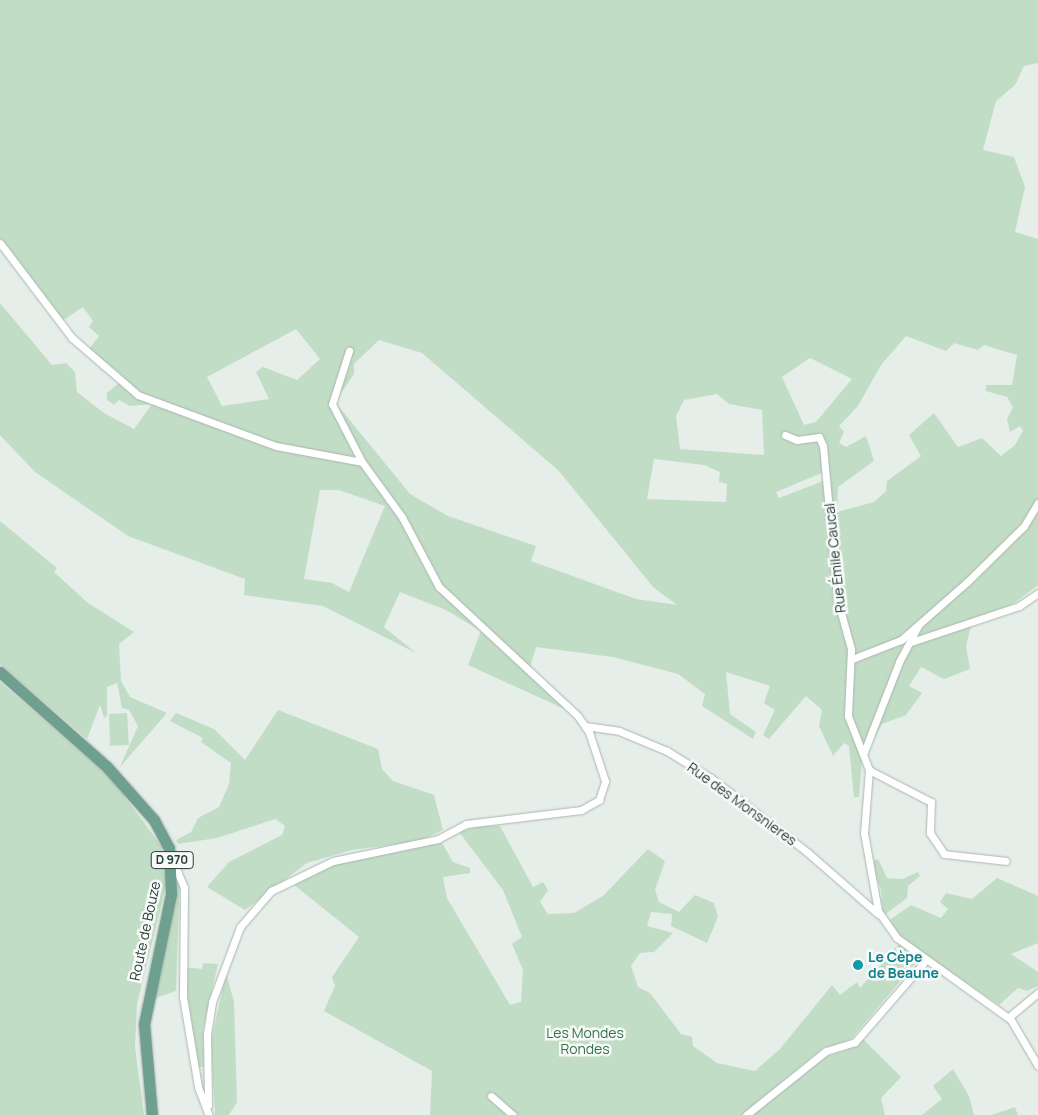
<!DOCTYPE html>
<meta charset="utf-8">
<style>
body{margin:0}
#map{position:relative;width:1038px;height:1115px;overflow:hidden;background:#e6eeea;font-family:Manrope,sans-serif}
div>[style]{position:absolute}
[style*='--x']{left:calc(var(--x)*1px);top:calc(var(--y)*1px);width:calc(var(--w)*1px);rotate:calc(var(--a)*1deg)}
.green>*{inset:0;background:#c2ddc6}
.roads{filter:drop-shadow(0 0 1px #a9b6b0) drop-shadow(0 0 1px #a9b6b0)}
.minor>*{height:7px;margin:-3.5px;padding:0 3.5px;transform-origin:3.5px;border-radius:3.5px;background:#fff}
.primary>*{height:11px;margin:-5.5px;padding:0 5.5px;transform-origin:5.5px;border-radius:5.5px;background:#6f9f8e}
.dots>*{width:14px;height:14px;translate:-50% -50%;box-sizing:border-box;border:2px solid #f7faf8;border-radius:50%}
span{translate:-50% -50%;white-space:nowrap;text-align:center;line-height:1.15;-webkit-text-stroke:5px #f7faf8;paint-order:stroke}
.shield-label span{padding:1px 4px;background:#f7faf8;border:1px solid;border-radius:4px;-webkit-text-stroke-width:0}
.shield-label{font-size:12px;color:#263f36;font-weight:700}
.street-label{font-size:14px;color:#263f36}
.culture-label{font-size:14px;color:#0d838f;font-weight:700}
.left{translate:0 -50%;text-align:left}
.park-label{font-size:14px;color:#347246}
</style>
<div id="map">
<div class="green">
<i style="clip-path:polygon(evenodd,0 0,1038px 0,1038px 63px,1024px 66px,1015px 85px,996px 101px,983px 150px,1014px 157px,1025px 187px,1015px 232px,1038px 239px,1038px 585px,1013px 604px,973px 618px,966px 646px,970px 669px,944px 679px,921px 667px,909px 686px,922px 693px,906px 715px,882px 724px,862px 760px,859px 797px,854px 797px,849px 746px,844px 743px,833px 756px,819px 726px,822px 710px,806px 696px,769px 739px,763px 735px,775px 710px,764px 703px,770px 686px,726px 672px,730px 714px,756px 732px,753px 739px,702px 706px,705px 694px,678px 674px,613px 657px,536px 647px,530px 667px,569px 711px,468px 665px,481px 631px,446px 610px,400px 592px,384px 627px,416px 653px,323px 606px,244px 595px,245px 579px,128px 536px,35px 472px,0 435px,0 303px,52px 365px,66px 363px,75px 372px,77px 392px,104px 413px,134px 429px,152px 404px,130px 406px,119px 400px,114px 405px,107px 400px,107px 393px,125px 378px,89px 349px,99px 336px,89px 327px,93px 321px,83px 307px,62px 321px,0 238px,0 0,296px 329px,320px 359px,297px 380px,263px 367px,256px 372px,269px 399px,222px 406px,207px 377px,296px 329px,0 0,906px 336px,946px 351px,954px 343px,978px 350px,984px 345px,1017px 355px,1012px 385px,986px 385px,986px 391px,1007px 397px,1013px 407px,1007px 419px,1010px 432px,1020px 426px,1023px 431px,1015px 445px,1001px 456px,982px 438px,958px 447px,934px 413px,909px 435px,921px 456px,887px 481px,886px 491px,874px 502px,837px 512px,838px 487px,874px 461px,866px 436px,846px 447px,839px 443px,844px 432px,839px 426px,858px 406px,881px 365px,906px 336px,0 0,379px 340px,422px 353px,559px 471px,653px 587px,677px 605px,636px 599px,531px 561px,536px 546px,448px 516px,410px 494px,335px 402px,354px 374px,354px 364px,379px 340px,0 0,810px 358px,852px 379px,816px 422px,804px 425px,782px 377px,810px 358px,0 0,717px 394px,729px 404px,762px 410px,764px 455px,680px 449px,676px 416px,684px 400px,717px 394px,0 0,654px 459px,704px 465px,720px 472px,719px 482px,727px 484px,726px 502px,647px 499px,654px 459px,0 0,822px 473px,823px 481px,779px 498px,776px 492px,822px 473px,0 0,320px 490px,339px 490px,385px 506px,349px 592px,332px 583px,304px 579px,320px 490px)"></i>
<i style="clip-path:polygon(0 521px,57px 568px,54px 572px,88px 603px,134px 632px,119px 644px,121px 681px,130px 697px,167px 713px,120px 767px,138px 726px,129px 710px,122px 708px,117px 683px,107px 687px,107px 716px,104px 718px,100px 705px,87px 739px,0 664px)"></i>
<i style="clip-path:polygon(0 682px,111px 778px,162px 847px,166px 886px,137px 1004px,135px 1047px,144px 1115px,0 1115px)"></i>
<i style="clip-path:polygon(278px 710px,378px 749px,382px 769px,393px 781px,434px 795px,443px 830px,420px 841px,352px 850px,307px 863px,245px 910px,207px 887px,229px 862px,282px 835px,285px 826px,275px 819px,217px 838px,178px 844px,176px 840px,191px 832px,198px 818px,219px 807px,229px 784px,231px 763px,201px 742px,203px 738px,170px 721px,176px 713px,214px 729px,245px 760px)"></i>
<i style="clip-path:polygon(127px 713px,129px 745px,110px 746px,109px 714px)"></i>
<i style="clip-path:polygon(480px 826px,500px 826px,533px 887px,543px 882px,548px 890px,540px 902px,548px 914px,574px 913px,603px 896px,648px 849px,665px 861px,655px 890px,659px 902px,679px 912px,695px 895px,714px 903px,718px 917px,707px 943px,671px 926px,672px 914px,651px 912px,647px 926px,673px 933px,654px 952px,640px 953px,631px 966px,638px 987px,650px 993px,681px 1034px,692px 1037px,693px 1046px,717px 1063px,755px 1071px,780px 1049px,832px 985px,840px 995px,857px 982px,860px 988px,899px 944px,919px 959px,858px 1031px,850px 1040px,823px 1048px,775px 1088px,778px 1095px,821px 1058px,847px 1050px,862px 1038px,901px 1077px,881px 1098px,885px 1115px,430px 1115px,432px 1071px,324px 1011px,335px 986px,332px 977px,359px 937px,293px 884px,349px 858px,442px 843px,453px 862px,470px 868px,470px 873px,443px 877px,447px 898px,510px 1005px,521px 1002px,523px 970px,512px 944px,522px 937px,503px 890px,459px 832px)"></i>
<i style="clip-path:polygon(878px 859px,887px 878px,903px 879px,918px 872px,920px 876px,908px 886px,907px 898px,883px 916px,881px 889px,874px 873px,874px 861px)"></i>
<i style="clip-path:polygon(180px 877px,176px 991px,152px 999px,178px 877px)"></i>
<i style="clip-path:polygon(997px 878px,1038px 896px,1038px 943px,1011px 954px,1038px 972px,1038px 986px,1027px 991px,1018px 988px,999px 1005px,898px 936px,887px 922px,911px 905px,941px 918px,948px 909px,940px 902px,946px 893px,972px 899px)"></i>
<i style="clip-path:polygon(203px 963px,218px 964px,203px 1029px,204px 1067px,198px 1067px,183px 967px,202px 969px)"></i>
<i style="clip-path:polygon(226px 973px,234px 1002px,237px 1102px,229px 1115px,215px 1115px,211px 1042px)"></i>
<i style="clip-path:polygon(953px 1069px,969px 1096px,974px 1115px,922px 1115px,942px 1099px,933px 1086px)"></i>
<i style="clip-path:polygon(1015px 1107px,1018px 1115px,992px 1115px)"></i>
</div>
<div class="roads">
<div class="minor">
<i style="--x:0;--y:243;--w:119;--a:52.8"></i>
<i style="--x:72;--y:338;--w:87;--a:40.8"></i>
<i style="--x:138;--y:395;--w:147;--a:20.3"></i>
<i style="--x:276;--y:446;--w:87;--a:10.5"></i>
<i style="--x:785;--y:435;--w:13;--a:23"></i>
<i style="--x:797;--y:440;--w:22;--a:-8"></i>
<i style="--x:819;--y:437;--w:10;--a:66"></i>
<i style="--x:823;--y:446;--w:153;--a:84.7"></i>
<i style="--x:837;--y:598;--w:53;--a:74.6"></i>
<i style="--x:851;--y:649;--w:67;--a:92.6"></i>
<i style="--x:848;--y:716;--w:58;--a:68.7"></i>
<i style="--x:869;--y:770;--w:63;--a:94.5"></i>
<i style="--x:864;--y:833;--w:79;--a:79.8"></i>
<i style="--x:878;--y:911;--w:33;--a:55"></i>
<i style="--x:897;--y:938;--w:140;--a:35.7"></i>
<i style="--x:1011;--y:1020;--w:53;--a:59.6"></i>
<i style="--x:911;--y:642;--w:114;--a:-18.4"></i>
<i style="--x:1019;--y:606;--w:23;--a:-34"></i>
<i style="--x:852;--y:659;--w:53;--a:-21.2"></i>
<i style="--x:901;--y:640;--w:88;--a:-41.3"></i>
<i style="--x:967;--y:582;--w:80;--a:-44.5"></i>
<i style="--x:1024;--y:526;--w:27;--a:-59"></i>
<i style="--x:585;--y:726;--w:34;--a:8"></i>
<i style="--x:619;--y:731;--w:52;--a:22.6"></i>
<i style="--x:667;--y:751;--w:52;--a:31.5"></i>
<i style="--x:711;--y:778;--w:121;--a:37.6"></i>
<i style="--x:807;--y:852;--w:94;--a:41.1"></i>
<i style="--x:864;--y:752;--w:97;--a:-68.7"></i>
<i style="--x:899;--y:662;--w:41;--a:-62.2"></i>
<i style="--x:869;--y:770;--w:70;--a:27.3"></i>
<i style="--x:931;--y:802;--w:31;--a:92"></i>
<i style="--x:930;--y:833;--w:25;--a:56"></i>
<i style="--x:944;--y:854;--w:62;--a:6.4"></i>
<i style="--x:172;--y:859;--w:30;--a:67"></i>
<i style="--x:184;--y:887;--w:110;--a:90.5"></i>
<i style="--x:183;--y:997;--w:91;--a:80.5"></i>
<i style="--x:198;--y:1087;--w:30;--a:69"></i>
<i style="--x:1009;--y:1017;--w:38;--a:-40"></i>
<i style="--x:491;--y:1096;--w:29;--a:41"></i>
<i style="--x:208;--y:1105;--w:71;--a:-90.8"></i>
<i style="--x:207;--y:1034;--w:32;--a:-81"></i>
<i style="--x:212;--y:1002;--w:80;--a:-69.5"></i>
<i style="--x:240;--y:927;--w:48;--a:-49.3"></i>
<i style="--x:271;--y:891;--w:69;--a:-25.8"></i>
<i style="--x:333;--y:861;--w:107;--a:-11.8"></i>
<i style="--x:438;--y:839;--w:32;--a:-28"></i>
<i style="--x:466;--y:824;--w:116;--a:-6.9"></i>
<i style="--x:581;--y:810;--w:21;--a:-29"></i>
<i style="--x:599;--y:800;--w:20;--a:-72"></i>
<i style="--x:605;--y:781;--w:52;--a:-108.1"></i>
<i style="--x:589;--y:732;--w:19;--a:-125"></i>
<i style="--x:578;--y:716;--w:190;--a:-137.1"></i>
<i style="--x:439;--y:587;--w:79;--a:-117.9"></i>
<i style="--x:402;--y:517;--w:68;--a:-126"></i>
<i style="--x:362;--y:462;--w:65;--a:-117.3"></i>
<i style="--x:332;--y:404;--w:56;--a:-72.2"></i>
<i style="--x:746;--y:1115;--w:102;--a:-38.7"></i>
<i style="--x:826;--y:1051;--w:30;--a:-17"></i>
<i style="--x:855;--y:1042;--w:108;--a:-49.1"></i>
</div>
<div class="primary">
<i style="--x:0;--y:672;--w:143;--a:41.6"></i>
<i style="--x:107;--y:767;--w:71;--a:48.4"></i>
<i style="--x:154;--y:820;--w:32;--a:62"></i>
<i style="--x:169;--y:848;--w:46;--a:87.5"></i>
<i style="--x:171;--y:894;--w:133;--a:101.7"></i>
<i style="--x:144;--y:1024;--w:91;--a:85"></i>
</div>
</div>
<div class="dots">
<i style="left:858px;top:965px;background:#0f9aa8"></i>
</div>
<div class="shield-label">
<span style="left:172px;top:860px">D 970</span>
</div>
<div class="street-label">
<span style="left:835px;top:558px;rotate:-96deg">Rue Émile Caucal</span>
<span style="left:742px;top:804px;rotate:36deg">Rue des Monsnieres</span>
<span style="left:145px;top:931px;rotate:-78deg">Route de Bouze</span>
</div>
<div class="culture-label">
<span class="left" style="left:868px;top:965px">Le Cèpe<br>de Beaune</span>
</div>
<div class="park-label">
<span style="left:585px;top:1041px">Les Mondes<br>Rondes</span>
</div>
</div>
